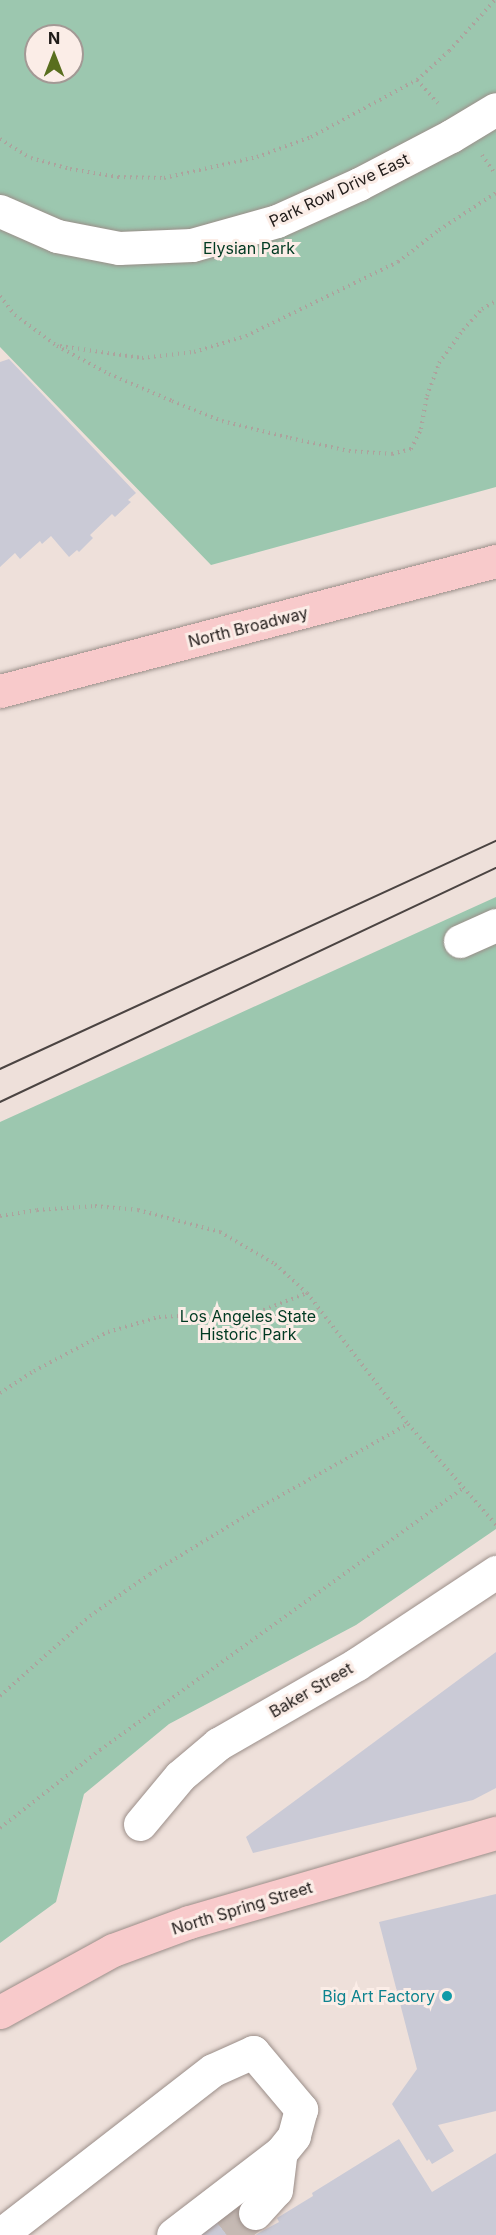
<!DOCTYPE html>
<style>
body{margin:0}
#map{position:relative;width:496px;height:2235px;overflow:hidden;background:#eee0da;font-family:Inter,sans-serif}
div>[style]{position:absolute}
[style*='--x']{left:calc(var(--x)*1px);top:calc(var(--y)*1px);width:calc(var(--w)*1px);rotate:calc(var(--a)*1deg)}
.green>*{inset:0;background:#9cc7af}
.building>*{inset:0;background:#cacad6}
.minor-tunnel>*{height:33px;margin-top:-16.5px;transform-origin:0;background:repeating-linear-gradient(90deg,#c5b9b3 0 33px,transparent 0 49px)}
.path>*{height:4px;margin-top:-2px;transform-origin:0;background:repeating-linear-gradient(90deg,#ada29d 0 1.5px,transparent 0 6px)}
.roads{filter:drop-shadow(0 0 2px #9b8e89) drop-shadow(0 0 2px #9b8e89)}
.minor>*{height:33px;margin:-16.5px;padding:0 16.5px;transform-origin:16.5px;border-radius:16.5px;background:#fff}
.major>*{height:33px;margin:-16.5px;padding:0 16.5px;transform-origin:16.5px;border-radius:16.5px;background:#f8cacb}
.tram>*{height:1.5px;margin:-0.75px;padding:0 0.75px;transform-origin:0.75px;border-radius:0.75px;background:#4b4442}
.dots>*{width:16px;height:16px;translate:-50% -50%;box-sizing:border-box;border:3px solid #fbede7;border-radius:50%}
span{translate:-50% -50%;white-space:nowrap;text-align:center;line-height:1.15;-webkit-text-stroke:6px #fbede7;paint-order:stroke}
.street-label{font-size:16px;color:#201b19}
.park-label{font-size:16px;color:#003a22}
.culture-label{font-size:16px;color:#0d838f}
.right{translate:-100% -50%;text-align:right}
.north{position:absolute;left:24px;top:24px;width:60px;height:60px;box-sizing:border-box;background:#fbede7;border:2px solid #a39995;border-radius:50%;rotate:0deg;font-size:16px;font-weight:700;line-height:24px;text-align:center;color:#201b19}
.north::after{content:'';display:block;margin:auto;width:21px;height:27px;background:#596e1e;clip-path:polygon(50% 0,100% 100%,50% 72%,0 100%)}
</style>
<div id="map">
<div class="green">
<i style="clip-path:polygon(evenodd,0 0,496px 0,496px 487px,211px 565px,0 347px,0 0,36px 36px,72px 36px,72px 72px,36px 72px,36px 36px)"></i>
<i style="clip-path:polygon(496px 897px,496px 1529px,356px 1625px,169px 1724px,84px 1794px,56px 1902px,0 1943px,0 1122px)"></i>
</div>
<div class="building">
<i style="clip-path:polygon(9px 359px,136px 493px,128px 500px,131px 502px,115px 517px,112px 514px,90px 535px,93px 538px,79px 552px,77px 550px,69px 557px,51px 536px,42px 544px,40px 541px,20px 559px,15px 553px,0 567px,0 362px)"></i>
<i style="clip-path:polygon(496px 1652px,496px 1788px,473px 1800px,253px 1853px,246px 1837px)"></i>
<i style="clip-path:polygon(496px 1894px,496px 2111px,438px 2125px,454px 2151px,432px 2164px,429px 2159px,427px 2161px,392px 2104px,417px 2069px,379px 1922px)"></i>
<i style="clip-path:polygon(399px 2139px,432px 2192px,496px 2153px,496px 2235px,255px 2235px,279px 2222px,277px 2218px,313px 2196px,312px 2193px)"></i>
<i style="clip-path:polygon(239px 2192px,264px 2225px,250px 2235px,183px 2235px)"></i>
</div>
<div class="minor-tunnel">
<i style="--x:227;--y:2235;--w:36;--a:-38"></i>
</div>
<div class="path">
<i style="--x:417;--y:80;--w:31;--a:48"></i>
<i style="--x:0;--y:139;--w:36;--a:32"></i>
<i style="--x:31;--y:158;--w:41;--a:15.8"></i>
<i style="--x:70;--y:169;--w:49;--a:9.5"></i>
<i style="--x:118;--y:177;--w:46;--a:1.2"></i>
<i style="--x:164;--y:178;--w:95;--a:-12.7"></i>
<i style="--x:257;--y:157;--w:58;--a:-20.3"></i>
<i style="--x:311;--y:137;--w:120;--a:-28.3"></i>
<i style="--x:417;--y:80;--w:43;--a:-42.2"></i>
<i style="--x:449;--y:51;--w:69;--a:-48"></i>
<i style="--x:482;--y:155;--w:24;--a:55"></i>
<i style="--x:0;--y:296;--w:24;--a:52"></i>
<i style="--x:15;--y:315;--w:52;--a:36.4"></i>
<i style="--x:57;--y:346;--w:59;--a:28.3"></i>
<i style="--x:109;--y:374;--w:69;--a:23.2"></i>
<i style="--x:172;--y:401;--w:54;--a:21.8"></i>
<i style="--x:222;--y:421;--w:70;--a:14"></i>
<i style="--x:290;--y:438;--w:60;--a:12.4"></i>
<i style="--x:349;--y:451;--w:43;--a:4"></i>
<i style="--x:392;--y:454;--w:20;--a:-15"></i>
<i style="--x:411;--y:449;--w:22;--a:-63"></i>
<i style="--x:421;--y:429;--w:34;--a:-80"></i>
<i style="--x:427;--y:396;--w:35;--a:-70"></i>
<i style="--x:439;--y:363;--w:41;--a:-54"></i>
<i style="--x:463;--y:330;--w:28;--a:-48"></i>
<i style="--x:482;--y:309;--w:16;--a:-30"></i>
<i style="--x:60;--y:346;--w:83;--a:8.3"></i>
<i style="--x:142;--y:358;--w:52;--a:-6.6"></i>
<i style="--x:194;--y:352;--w:54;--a:-17.1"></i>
<i style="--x:246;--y:336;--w:169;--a:-26"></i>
<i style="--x:398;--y:262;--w:52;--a:-38"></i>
<i style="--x:439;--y:230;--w:68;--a:-33"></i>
<i style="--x:0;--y:1216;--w:37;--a:-9"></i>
<i style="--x:37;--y:1210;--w:58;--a:-3.9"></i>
<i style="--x:95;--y:1206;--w:43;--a:5.3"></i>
<i style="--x:138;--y:1210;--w:85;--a:15"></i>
<i style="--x:220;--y:1232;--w:64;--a:30.2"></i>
<i style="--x:275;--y:1264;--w:43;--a:42.2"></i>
<i style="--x:307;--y:1293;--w:165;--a:52.4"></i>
<i style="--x:408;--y:1424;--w:134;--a:48.9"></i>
<i style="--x:0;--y:1393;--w:40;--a:-32.9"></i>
<i style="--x:34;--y:1371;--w:84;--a:-27.8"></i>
<i style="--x:108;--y:1332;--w:53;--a:-16.4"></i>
<i style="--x:159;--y:1317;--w:99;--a:-2.9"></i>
<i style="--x:258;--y:1312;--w:53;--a:-21.2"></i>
<i style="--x:0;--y:1696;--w:120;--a:-41.6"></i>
<i style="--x:90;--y:1616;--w:73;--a:-35"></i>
<i style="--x:150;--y:1574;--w:131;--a:-31.3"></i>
<i style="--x:262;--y:1506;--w:167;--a:-29.3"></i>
<i style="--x:0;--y:1828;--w:127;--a:-38"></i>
<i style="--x:100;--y:1750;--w:448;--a:-35.8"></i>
</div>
<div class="roads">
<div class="minor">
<i style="--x:0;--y:211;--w:62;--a:23.7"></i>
<i style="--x:57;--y:236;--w:63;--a:11"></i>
<i style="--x:119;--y:248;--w:73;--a:-2.4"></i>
<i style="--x:192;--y:245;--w:88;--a:-15.8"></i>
<i style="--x:277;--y:221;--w:90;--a:-24.3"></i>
<i style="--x:359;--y:184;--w:104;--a:-27.6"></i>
<i style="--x:451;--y:136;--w:52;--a:-31"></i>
<i style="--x:460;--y:941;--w:39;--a:-24"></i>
<i style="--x:140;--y:1824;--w:62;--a:-50.2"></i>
<i style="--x:180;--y:1776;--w:50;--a:-40.1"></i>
<i style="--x:218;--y:1744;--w:160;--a:-29.9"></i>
<i style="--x:357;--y:1664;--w:167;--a:-33.5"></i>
<i style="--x:255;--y:2213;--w:31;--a:-48"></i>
<i style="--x:276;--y:2190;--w:38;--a:-83"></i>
<i style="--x:0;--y:2235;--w:269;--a:-37.8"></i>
<i style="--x:213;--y:2070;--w:44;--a:-24.2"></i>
<i style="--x:253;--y:2052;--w:75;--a:49.9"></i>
<i style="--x:301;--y:2109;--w:28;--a:105"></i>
<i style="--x:294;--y:2136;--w:21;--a:129"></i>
<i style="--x:281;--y:2152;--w:136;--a:142.5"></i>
</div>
<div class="major">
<i style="--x:0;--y:691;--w:513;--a:-14.69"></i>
<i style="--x:0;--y:2012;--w:129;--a:-28.8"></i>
<i style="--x:113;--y:1950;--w:81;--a:-20.2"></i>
<i style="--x:189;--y:1922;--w:320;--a:-16.2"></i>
</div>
</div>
<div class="tram">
<i style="--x:0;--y:1069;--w:546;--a:-24.69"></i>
<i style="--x:0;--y:1102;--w:548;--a:-25.26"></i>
</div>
<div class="dots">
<i style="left:447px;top:1996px;background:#0f9aa8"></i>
</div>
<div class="street-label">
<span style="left:339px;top:190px;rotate:-25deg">Park Row Drive East</span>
<span style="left:248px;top:627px;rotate:-14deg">North Broadway</span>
<span style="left:311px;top:1690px;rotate:-30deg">Baker Street</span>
<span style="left:242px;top:1908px;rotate:-17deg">North Spring Street</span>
</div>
<div class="park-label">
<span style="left:249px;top:248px">Elysian Park</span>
<span style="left:248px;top:1325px">Los Angeles State<br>Historic Park</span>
</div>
<div class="culture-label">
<span class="right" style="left:435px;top:1996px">Big Art Factory</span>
</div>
<div class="north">N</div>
</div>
